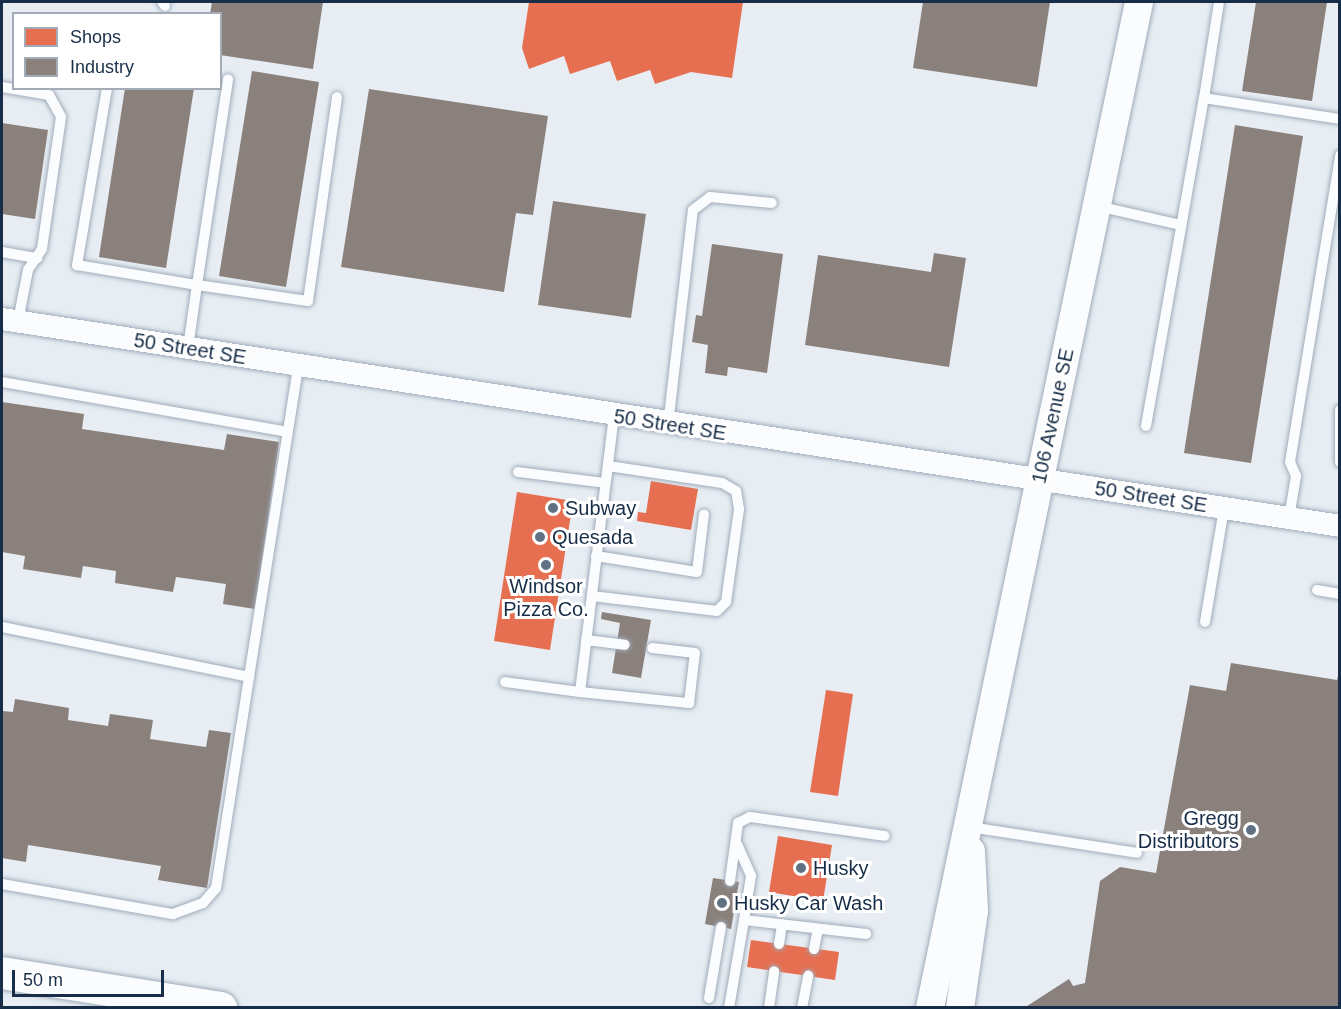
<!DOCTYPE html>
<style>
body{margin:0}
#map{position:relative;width:1341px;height:1009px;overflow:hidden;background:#e7edf3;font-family:Arial,sans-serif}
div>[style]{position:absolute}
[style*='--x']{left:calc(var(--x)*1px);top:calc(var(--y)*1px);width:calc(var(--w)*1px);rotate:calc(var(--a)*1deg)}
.shops>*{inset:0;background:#e76f51}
.industry>*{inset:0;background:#8a817c}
.roads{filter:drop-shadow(0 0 2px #a0acba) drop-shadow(0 0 2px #a0acba)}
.service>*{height:10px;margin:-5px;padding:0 5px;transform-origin:5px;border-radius:5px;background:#fbfcfd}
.minor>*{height:22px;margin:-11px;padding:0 11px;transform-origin:11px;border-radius:11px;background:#fbfcfd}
.tertiary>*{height:28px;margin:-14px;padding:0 14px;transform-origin:14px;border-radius:14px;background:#fbfcfd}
.secondary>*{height:32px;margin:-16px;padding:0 16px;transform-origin:16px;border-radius:16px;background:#fbfcfd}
.dots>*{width:16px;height:16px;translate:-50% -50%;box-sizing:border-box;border:3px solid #fff;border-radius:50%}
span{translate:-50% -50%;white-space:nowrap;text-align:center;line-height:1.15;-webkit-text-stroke:6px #fff;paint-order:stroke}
.street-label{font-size:20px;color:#182e48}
.poi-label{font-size:20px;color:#182e48}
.left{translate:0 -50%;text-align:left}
.right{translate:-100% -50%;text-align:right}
.frame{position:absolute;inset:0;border:3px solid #182e48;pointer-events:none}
.legend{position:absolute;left:12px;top:12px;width:210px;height:78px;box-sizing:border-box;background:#fff;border:2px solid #a3abb6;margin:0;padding:8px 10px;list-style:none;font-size:18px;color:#182e48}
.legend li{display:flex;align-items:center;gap:12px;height:30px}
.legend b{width:30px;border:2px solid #a3abb6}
.scale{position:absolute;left:12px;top:970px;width:152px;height:27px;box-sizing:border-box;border:3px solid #182e48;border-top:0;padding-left:8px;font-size:18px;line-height:21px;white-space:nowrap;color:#182e48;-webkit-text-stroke:4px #fff;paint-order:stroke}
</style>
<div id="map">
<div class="shops">
<i style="clip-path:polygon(529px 2px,743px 2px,732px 78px,691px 72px,655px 84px,650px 70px,617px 81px,610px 61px,570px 74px,564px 56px,529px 69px,522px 48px)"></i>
<i style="clip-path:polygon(651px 481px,698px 489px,691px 530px,637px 521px,638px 512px,646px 513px)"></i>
<i style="clip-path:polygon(517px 492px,573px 501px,550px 650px,494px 641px)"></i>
<i style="clip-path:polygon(826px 690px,853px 694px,838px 796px,810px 792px)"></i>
<i style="clip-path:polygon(778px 836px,832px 845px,823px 901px,769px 892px)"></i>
<i style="clip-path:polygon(751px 940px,839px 952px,835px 980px,747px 967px)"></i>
</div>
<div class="industry">
<i style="clip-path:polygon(212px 2px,323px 2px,313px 69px,220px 55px,220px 14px,210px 14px)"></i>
<i style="clip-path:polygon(923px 2px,1050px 2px,1037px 87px,913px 68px)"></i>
<i style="clip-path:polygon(1256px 2px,1327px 2px,1312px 101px,1242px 91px)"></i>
<i style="clip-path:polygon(252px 71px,319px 82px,286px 287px,219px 276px)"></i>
<i style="clip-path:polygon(125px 88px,194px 88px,166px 268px,99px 257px)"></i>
<i style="clip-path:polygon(369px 89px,548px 116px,533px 215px,516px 213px,504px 292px,341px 267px)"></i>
<i style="clip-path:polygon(2px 123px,48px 130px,35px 219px,2px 214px)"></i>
<i style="clip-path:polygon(1235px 125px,1303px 136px,1251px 463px,1184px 453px)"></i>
<i style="clip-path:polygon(553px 201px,646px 214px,631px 318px,538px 305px)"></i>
<i style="clip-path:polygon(712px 244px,783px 254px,767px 373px,728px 367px,727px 376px,705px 373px,708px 345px,692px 342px,696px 315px,702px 316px)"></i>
<i style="clip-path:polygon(934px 253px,966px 258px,949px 367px,805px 345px,818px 255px,931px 272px)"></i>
<i style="clip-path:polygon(2px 402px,84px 414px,82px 429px,224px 450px,227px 434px,279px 442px,255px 609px,223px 604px,226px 584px,176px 577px,173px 592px,115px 583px,116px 571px,83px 566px,81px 578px,23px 569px,25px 556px,2px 552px)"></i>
<i style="clip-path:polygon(602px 612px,651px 620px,641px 678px,612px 673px,620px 623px,601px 619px)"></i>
<i style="clip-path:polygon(1231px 663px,1337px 680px,1340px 669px,1340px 1008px,1024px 1008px,1069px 979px,1073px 986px,1085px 983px,1100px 881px,1120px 867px,1156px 873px,1190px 685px,1226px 691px)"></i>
<i style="clip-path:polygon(15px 699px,69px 708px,68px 720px,108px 726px,110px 714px,153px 720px,150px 739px,206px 747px,209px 730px,231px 733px,207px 888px,158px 880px,161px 866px,28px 845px,26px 862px,2px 858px,2px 711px,13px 712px)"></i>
<i style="clip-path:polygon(713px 878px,739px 882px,731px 929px,705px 924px)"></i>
</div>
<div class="roads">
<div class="service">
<i style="--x:162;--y:2;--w:5;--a:53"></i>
<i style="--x:2;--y:87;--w:48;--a:9.7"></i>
<i style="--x:49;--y:95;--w:25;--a:61"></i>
<i style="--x:61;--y:117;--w:133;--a:98.2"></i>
<i style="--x:42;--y:249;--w:25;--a:124"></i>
<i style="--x:28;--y:270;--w:52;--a:101.1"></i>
<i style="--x:107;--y:88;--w:180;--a:99.6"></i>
<i style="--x:77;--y:265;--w:122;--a:9.5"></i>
<i style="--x:197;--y:285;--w:208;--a:-81.4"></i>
<i style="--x:1204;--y:98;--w:97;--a:-81.1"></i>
<i style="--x:1097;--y:206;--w:86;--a:12.7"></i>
<i style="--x:2;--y:252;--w:36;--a:10"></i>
<i style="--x:188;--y:348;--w:64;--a:-81.9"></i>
<i style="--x:197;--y:285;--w:112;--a:8.2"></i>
<i style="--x:308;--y:301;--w:206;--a:-81.9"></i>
<i style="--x:2;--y:382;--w:290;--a:9.9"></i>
<i style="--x:1340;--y:410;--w:52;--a:90"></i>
<i style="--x:668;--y:425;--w:216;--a:-83.4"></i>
<i style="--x:693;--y:210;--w:21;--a:-37"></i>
<i style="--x:710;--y:197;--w:62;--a:5.5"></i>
<i style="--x:1146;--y:426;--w:333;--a:-80"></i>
<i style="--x:1204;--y:98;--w:138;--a:8.8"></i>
<i style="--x:518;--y:472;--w:88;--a:7.2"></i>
<i style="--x:1289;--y:518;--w:43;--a:-80.5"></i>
<i style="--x:1296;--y:476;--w:15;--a:-113"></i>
<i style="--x:1290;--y:462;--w:311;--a:-80.7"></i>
<i style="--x:596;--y:556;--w:102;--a:9"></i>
<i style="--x:697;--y:572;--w:58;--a:-83.1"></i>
<i style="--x:1317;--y:590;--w:23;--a:10"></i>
<i style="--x:592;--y:596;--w:126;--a:6.8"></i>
<i style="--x:717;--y:611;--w:13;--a:-45"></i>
<i style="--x:726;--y:602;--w:94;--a:-82"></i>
<i style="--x:739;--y:509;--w:18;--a:-99"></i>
<i style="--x:736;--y:491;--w:16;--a:-150"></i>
<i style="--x:722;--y:483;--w:115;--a:-171.5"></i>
<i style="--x:1205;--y:622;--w:116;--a:-80.5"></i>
<i style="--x:2;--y:627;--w:252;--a:11.4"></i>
<i style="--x:249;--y:677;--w:315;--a:-81"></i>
<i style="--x:586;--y:640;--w:39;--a:7"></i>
<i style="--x:505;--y:682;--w:76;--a:7.6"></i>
<i style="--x:580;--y:692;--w:278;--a:-83"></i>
<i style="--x:580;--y:692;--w:110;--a:5.8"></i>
<i style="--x:689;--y:703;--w:50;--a:-83.2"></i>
<i style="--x:695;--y:653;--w:43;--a:-173.4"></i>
<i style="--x:970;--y:827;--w:169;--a:8.8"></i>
<i style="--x:737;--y:844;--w:35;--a:66"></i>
<i style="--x:751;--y:876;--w:45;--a:99"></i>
<i style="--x:730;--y:881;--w:59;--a:-82.1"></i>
<i style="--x:738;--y:823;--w:13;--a:-27"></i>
<i style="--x:750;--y:817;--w:136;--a:8"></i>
<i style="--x:2;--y:884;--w:174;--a:10"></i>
<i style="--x:173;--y:914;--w:32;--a:-20"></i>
<i style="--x:203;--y:903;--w:20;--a:-49"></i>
<i style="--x:216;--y:888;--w:214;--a:-81.1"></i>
<i style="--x:779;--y:944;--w:20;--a:-81"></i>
<i style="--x:814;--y:949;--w:20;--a:-79"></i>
<i style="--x:709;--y:998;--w:72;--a:-80.4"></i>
<i style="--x:729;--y:1008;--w:89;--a:-80.3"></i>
<i style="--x:744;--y:920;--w:123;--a:6.5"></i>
<i style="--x:769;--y:1008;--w:37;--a:-82"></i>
<i style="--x:802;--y:1008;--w:33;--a:-79"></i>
</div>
<div class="minor">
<i style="--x:2;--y:319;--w:1354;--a:8.79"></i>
</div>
<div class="tertiary">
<i style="--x:930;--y:1008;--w:1027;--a:-78.26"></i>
<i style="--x:960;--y:1008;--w:98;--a:-81.8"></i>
<i style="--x:974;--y:911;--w:60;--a:-92.9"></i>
</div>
<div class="secondary">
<i style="--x:2;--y:973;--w:222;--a:9.1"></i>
</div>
</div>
<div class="dots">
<i style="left:553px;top:508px;background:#607184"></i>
<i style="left:540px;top:537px;background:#607184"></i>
<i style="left:546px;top:565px;background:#607184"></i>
<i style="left:1251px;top:830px;background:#607184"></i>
<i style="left:801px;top:868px;background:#607184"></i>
<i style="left:722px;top:903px;background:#607184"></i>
</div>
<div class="street-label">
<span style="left:190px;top:349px;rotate:9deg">50 Street SE</span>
<span style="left:1053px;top:416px;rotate:-78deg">106 Avenue SE</span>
<span style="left:670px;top:425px;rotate:9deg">50 Street SE</span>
<span style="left:1151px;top:497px;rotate:9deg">50 Street SE</span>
</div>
<div class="poi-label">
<span class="left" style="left:565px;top:508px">Subway</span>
<span class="left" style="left:552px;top:537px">Quesada</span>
<span style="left:546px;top:598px">Windsor<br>Pizza Co.</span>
<span class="right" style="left:1239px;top:830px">Gregg<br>Distributors</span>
<span class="left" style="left:813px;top:868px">Husky</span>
<span class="left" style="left:734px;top:903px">Husky Car Wash</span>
</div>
<div class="frame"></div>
<ul class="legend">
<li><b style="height:16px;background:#e76f51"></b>Shops</li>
<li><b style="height:16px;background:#8a817c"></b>Industry</li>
</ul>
<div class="scale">50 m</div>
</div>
